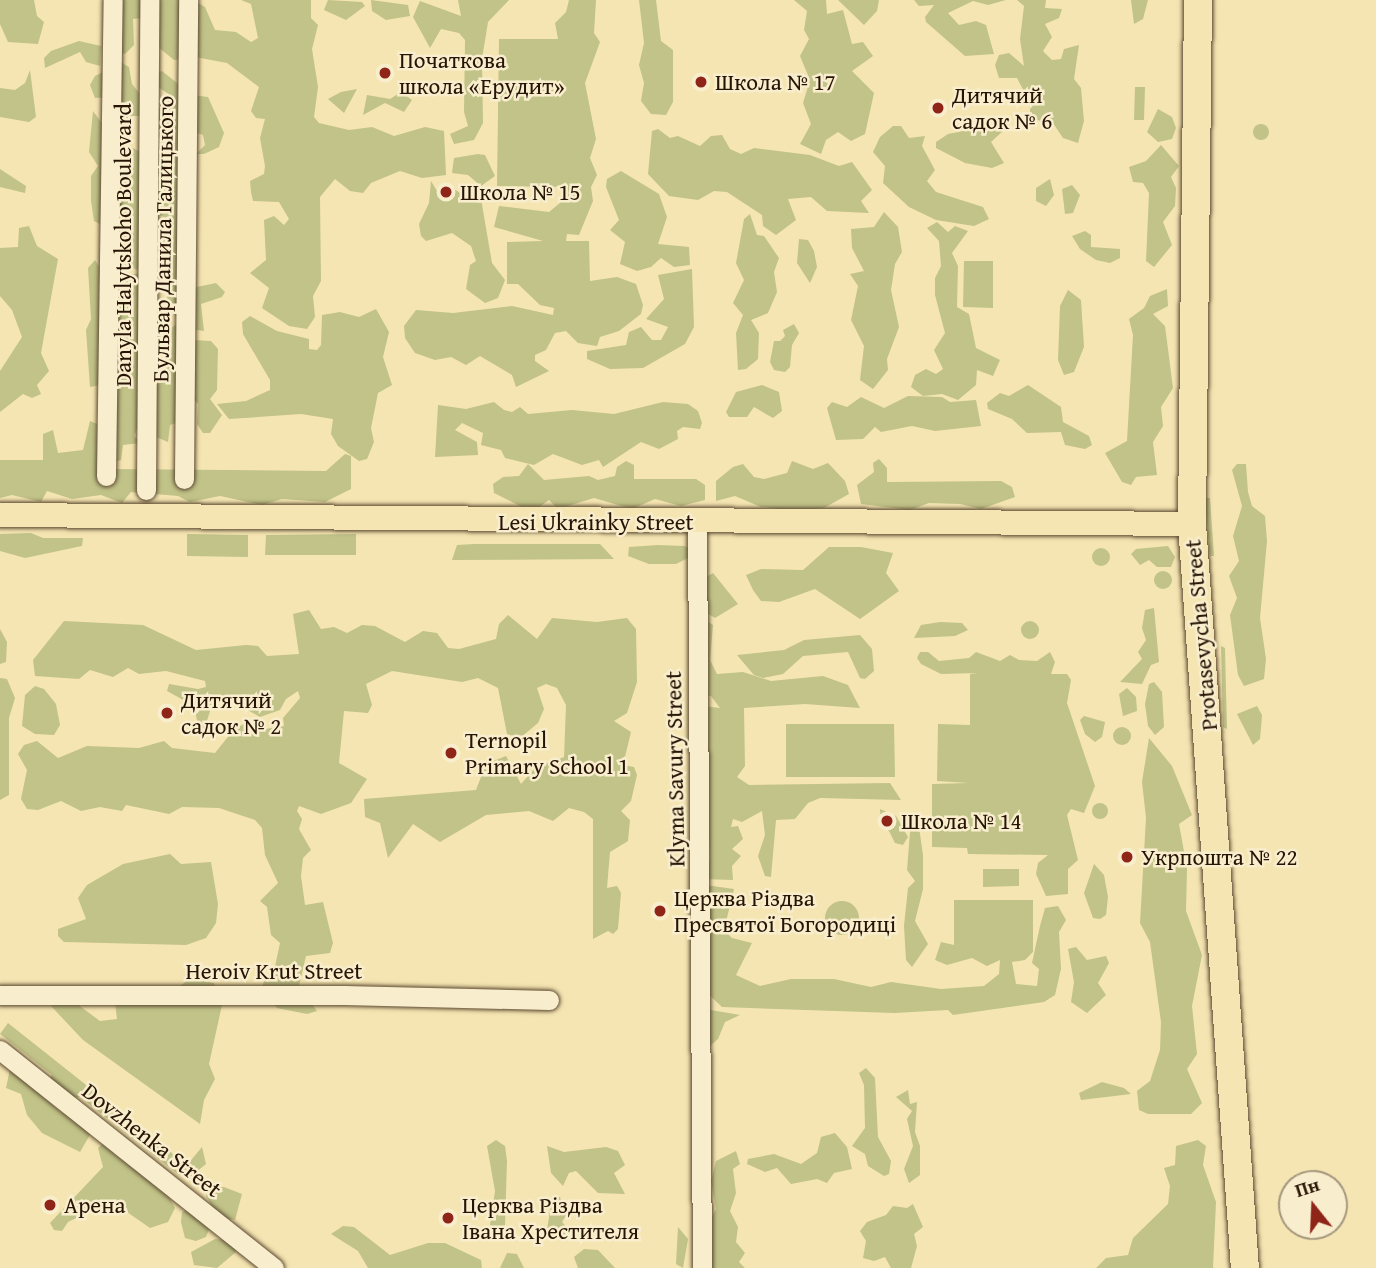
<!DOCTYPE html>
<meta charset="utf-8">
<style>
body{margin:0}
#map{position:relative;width:1376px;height:1268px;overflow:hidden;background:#f5e5b2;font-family:"Gentium Book Plus",serif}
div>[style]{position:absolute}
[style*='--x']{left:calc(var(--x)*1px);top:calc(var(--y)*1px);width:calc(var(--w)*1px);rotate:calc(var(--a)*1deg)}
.green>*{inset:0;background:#c1c388}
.round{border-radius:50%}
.roads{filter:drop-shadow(0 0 2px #5b4830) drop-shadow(0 0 2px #5b4830)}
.minor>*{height:19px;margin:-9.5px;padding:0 9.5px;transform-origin:9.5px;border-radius:9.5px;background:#f8eecd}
.major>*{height:24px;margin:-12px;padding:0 12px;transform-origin:12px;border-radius:12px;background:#f5e5b2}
.highway>*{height:28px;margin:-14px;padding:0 14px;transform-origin:14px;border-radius:14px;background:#f5e5b2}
.dots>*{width:19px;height:19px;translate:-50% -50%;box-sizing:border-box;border:4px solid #f8eecd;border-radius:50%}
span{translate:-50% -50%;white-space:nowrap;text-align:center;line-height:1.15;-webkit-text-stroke:5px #f8eecd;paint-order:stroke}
.poi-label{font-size:23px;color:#281405}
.left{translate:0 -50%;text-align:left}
.street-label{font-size:23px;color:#281405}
.north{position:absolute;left:1278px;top:1170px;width:70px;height:70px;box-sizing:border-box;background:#f8eecd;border:2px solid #a5977d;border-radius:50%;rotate:342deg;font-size:19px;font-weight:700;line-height:28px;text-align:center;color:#281405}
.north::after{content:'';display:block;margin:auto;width:24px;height:32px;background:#8f2418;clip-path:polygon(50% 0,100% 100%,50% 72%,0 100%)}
</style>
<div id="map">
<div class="green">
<i style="clip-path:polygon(0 0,34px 0,37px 16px,44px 22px,38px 44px,8px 42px,0 24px)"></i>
<i style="clip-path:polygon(112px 0,143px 0,142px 18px,133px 19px,134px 45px,125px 54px,117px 52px)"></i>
<i style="clip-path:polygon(155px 0,193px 0,205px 7px,215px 30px,236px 32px,251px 42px,258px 38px,251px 4px,241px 0,311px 0,311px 18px,318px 25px,312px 49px,318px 87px,314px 117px,319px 123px,349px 130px,372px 127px,394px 136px,425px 127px,444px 131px,446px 175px,422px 178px,400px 171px,371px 183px,363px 193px,350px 191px,335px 179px,320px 197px,321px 281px,313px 296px,315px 317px,307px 329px,289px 326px,262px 308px,269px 288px,250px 273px,266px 260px,264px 220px,274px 216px,284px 225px,289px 219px,279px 202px,253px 201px,251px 192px,250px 181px,264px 174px,265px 166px,260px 138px,265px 119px,256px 118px,251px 111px,259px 87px,227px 63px,195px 57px,174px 60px,157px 46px)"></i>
<i style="clip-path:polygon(328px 0,362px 2px,365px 6px,346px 20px,324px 10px)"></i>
<i style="clip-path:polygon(371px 0,408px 5px,410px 16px,386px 20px,372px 11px)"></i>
<i style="clip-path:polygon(458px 0,509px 0,488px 22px,482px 59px,483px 123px,474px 140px,454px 144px,450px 134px,468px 126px,464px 112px,465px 40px,459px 33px,441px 29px,430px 48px,413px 17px,420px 1px,461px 16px)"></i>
<i style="clip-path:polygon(569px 0,596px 0,594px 33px,600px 42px,585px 83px,596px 139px,590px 158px,597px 175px,591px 187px,593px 201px,579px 235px,567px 234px,566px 241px,589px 241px,590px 281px,617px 277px,636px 284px,643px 305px,641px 314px,619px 331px,600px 337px,597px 346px,578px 343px,566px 331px,555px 333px,546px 350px,535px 355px,535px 361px,549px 371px,516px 387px,512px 375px,480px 356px,466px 365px,451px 357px,435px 360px,415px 353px,405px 338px,404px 326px,416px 310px,453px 313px,512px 306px,553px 315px,554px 308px,540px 305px,518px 284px,507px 284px,507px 242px,543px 241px,494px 227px,499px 206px,549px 212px,566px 198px,565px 187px,497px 186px,499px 39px,558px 39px,555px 23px,566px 12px)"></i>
<i style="clip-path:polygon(639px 0,656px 0,661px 41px,673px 50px,673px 102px,666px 115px,651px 114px,641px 101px,644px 83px,639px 65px,644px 43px)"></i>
<i style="clip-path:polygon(794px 0,826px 0,827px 14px,843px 10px,852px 44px,863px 42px,873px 56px,852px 71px,874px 93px,865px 134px,851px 141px,838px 132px,826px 140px,821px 154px,800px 144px,811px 124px,803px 103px,810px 80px,800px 56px,809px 39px,804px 30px,807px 11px)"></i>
<i style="clip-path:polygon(838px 0,879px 0,877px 11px,864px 25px)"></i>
<i style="clip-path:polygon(914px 0,1006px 0,988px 5px,973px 1px,948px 13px,959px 25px,976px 21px,986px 25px,994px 54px,965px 56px,926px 22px,925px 17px,934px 5px,919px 6px)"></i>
<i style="clip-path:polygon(1017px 0,1046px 0,1045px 8px,1062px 9px,1059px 18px,1045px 24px,1052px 37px,1043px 51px,1052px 60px,1061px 59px,1064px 49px,1079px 45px,1074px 79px,1081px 88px,1084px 121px,1078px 143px,1063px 138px,1053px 123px,1031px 119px,1029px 101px,1017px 78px,999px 78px,995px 65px,999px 55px,1009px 53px,1024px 66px,1020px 39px,1024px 6px)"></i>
<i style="clip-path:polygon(1131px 0,1148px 0,1143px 19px,1134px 24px)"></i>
<i style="clip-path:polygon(79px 41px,101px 46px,100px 66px,86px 62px,80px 52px,45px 68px,44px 58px,51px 51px)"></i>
<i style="clip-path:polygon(122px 63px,129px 67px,132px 84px,144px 99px,145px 116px,133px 116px,130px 131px,120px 136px,106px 97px,95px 98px,90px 85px,95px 76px)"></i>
<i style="clip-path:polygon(30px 70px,36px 117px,29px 122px,0 117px,0 88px,15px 90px,25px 83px)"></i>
<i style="clip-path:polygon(162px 71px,192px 95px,208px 97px,224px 133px,219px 147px,204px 154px,196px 154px,205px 145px,203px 135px,191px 131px,192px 288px,216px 283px,225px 292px,222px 297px,201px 304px,204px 331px,190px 329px,168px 309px,165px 264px,154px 260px,156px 227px,170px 220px,153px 212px,153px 153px,162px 141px,156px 135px,154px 117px,158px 108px,167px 109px,170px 95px,155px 85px,157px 73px)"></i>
<i style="clip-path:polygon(1135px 87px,1145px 87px,1144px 120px,1134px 120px)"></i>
<i style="clip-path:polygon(357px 89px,344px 113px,328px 99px,341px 92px)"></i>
<i style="clip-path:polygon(401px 92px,412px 100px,404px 112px,385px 103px,363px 115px,367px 95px,390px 99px)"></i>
<i style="clip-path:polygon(1158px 109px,1172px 117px,1176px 128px,1172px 139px,1158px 142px,1147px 132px)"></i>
<i style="clip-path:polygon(93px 111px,104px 126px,100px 224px,94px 221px,91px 201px,91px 176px,98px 166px,89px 152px)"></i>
<i style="clip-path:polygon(1004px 123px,1004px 130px,991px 142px,1004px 163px,992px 168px,965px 163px,936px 148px,936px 142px,948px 134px)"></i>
<i class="round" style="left:1253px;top:124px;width:16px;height:16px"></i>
<i style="clip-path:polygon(893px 126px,901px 126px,909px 138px,925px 136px,922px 146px,935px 170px,927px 181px,936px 192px,983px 207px,989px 219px,974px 226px,936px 220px,909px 207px,883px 183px,885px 166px,873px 152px,880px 137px)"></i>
<i style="clip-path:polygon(658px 129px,670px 138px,678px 136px,700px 146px,711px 136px,722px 135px,730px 149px,741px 154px,754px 148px,810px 155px,839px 166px,852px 162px,872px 190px,861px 201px,869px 213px,827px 211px,811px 197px,788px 199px,796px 220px,776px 235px,763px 226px,762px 215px,727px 192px,714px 191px,698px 200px,669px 196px,648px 174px,652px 131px)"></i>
<i style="clip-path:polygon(116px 140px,141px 152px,144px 260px,137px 270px,112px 258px)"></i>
<i style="clip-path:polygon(1161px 145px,1179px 166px,1171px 177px,1176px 188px,1175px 206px,1163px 222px,1172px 245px,1154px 267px,1146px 261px,1149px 193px,1143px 183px,1133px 182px,1129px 167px,1146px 161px)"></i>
<i style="clip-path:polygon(478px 154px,485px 155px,495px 176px,481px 186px,468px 175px,452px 173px,454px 158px)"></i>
<i style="clip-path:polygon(0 169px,26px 186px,25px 193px,0 187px)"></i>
<i style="clip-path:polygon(621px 171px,659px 194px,667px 217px,658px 244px,689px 247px,690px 265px,674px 267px,661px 258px,651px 267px,637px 271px,620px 264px,625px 242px,610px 230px,619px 220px,606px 187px,607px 179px)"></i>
<i style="clip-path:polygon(1050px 179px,1054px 195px,1046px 206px,1036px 201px,1036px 188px)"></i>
<i style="clip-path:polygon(431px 181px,437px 191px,449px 186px,470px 199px,480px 193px,492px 263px,505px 280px,498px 298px,485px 303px,466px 289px,470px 265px,476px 261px,471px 246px,452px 233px,426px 241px,421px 236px,419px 224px,429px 203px)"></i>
<i style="clip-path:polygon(1072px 185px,1080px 195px,1073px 213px,1065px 214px,1062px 189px)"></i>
<i style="clip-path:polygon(884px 212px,898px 227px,902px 252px,895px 264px,891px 290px,899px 327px,887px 359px,888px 370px,873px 389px,860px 380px,864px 346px,851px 320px,858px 286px,850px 274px,864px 271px,852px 248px,851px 229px,874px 227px)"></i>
<i style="clip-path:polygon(750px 214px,757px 235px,764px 236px,779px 258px,774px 272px,777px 292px,768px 313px,751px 320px,759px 333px,758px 359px,746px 369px,738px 370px,736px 333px,743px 315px,733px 303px,744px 280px,736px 263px,744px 219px)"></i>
<i style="clip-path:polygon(937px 222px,948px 232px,955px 226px,968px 231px,952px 253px,958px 266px,957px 307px,969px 314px,976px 348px,1000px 360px,993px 376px,977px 370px,976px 385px,958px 400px,942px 394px,923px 396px,911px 387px,915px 375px,926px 369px,936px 374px,943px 369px,934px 350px,945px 333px,935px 295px,935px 278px,941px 266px,939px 241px,927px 228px)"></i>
<i style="clip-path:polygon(29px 226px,37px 246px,58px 259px,41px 353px,49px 371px,37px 385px,41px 394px,32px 398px,23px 394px,0 412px,0 371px,22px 337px,12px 310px,0 296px,0 248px,18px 247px,19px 228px)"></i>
<i style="clip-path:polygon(1085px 231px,1091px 235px,1091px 247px,1120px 249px,1120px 258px,1110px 263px,1096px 260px,1080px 249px,1072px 236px)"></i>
<i style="clip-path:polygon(799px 239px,808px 240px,814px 251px,817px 267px,810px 283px,797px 263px)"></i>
<i style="clip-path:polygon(95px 260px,103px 272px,100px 385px,90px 387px,86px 330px,91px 319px,88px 268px)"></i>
<i style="clip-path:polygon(964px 261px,993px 261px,993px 308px,963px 307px)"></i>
<i style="clip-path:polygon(692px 269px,694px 327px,685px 344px,643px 368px,610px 369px,587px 359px,587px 351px,626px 345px,629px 332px,641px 327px,652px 340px,661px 340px,668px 327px,646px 319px,664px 299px,658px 275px)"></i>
<i style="clip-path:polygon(142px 273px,152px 302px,163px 316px,161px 321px,150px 323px,150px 342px,161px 351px,156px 355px,152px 387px,166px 380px,167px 331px,175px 325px,193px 340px,211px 341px,218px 349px,217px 390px,210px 399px,222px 415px,210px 433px,203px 433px,197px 424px,198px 404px,190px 396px,179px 422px,170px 425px,168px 442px,137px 429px,134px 436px,140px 443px,123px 445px,121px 460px,111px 463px,118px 276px)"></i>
<i style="clip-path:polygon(1167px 289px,1168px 306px,1153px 314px,1165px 326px,1173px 388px,1161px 407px,1163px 426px,1153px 442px,1157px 475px,1136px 477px,1131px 485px,1122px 482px,1105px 453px,1127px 441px,1133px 335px,1129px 319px,1144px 308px,1150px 296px)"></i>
<i style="clip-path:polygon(1068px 290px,1081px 300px,1084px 347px,1074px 372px,1064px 375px,1058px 360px,1060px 306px)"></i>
<i style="clip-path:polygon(376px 309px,389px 332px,383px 357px,392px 385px,378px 393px,371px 428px,374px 442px,367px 459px,359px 461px,338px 446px,331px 434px,333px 419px,301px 414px,229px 419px,217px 404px,246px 401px,270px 390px,270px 380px,243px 334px,242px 322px,250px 316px,277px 331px,309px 339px,309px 349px,317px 350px,321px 345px,322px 315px,340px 312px,359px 317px)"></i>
<i style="clip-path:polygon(794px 324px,799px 333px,792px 345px,790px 367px,785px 372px,774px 370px,770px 362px,774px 341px,780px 341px,785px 336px,783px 330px)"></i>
<i style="clip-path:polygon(762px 385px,779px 392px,782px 411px,773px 418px,754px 407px,747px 417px,729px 417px,726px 412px,736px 392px)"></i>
<i style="clip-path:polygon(1028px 385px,1061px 407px,1063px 422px,1089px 436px,1092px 445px,1085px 449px,1065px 445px,1061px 432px,1027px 433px,1012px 419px,988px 409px,987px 403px,1000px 393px,1009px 396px)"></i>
<i style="clip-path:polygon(908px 396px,942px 397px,950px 402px,976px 400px,981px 426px,935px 431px,912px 426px,881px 432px,875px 427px,863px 439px,836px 440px,827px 408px,832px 402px,847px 407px,861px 397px,884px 408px)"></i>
<i style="clip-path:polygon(494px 402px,504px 410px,512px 412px,520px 407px,528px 414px,572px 410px,614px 414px,663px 402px,688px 404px,698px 411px,702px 423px,700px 429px,683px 427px,677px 431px,678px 439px,659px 449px,641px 442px,603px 467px,599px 460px,582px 465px,553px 454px,534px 465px,505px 458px,501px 450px,481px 445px,483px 433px,462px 423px,455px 430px,477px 442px,478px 455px,435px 457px,438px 405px,466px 409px)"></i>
<i style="clip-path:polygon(90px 421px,97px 424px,103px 436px,109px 469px,326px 471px,345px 454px,351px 456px,351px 489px,325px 502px,282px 499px,262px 505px,220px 496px,190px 502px,178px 496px,131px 492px,122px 503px,101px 495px,72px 499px,47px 491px,41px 502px,12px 495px,0 498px,0 460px,43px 460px,43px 434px,53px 430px,58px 453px,83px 450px)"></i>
<i style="clip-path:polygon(879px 459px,887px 468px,887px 482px,1001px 481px,1012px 487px,1015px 497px,981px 509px,960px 504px,929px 503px,910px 510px,861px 504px,857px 485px,874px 472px,873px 463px)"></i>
<i style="clip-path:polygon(626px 461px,634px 465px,634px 479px,696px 479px,705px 485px,705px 500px,681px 506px,655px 499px,632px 509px,594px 498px,558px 509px,549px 500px,532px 512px,494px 493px,493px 484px,503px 477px,519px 476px,528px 464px,544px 480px,589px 476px,598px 480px,615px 476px,617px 467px)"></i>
<i style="clip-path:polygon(792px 461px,813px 469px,828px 463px,845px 481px,849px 494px,824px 508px,797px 511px,761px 507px,735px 496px,716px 501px,716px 481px,733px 467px,743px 464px,754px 477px,764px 479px,787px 473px)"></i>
<i style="clip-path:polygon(1237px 464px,1246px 464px,1248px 492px,1252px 506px,1265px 516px,1267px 541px,1260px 618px,1266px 659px,1264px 679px,1244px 686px,1238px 675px,1230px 615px,1237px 598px,1229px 576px,1239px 561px,1233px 536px,1242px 506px,1232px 470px)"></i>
<i style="clip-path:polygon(1205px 498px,1210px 498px,1214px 556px,1210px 556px)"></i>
<i style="clip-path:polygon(31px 533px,43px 538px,83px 538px,82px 546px,25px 558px,0 551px,0 534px)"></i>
<i style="clip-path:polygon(187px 534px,248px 535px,248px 557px,187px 556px)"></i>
<i style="clip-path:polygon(356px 534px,356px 555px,265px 555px,266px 535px)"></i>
<i style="clip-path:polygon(474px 544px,600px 544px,614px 559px,452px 560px,457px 545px)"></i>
<i style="clip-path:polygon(658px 545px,685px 546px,692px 551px,690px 557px,676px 564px,649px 564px,628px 556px,629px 547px)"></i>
<i style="clip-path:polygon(1168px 546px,1175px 557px,1171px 567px,1157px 567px,1149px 560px,1140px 565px,1131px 554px,1136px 549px)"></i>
<i style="clip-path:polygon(829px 547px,861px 547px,893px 553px,886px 573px,899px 591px,860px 619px,815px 589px,779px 602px,761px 601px,753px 590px,746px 575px,761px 569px,803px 570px)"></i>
<i class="round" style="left:1092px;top:548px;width:18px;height:18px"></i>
<i class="round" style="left:1154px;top:571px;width:18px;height:18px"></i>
<i style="clip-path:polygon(713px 573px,738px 604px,715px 618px,703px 611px,701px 580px)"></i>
<i style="clip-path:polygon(1154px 608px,1159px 662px,1151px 665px,1142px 684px,1120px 682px,1142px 659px,1138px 652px,1146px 640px,1142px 628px,1145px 610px)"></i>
<i style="clip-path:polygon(309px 610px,321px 629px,334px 627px,347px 633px,362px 625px,375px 626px,405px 642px,423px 631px,437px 633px,448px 648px,459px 649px,496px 639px,499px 624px,508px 615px,537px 639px,552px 618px,597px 622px,627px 618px,636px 629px,637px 682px,627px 713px,614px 721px,631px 732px,623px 765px,634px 767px,637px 775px,631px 801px,621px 811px,630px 820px,628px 841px,610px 852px,607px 888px,617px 886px,621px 893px,618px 929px,613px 934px,608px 931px,593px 939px,593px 819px,584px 812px,569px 808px,553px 821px,529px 811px,486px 815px,440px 842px,413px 824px,388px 858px,380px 823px,365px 817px,364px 799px,476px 790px,486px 764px,506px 756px,521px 784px,535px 768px,564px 757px,566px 705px,557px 688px,546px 684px,537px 688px,544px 709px,538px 723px,520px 738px,507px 734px,498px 688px,478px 678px,462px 682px,392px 671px,366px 684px,372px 705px,368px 713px,344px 711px,339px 763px,367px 779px,351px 803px,321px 814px,299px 806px,297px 811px,302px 819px,299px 829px,311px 850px,303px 858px,301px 876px,305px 905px,323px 902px,333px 943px,330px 953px,306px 956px,299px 986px,317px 1011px,307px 1014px,277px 1008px,262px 988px,265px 977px,274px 971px,280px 943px,271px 935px,267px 907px,260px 901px,278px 883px,265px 855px,262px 828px,255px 820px,219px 808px,182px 807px,169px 814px,126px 805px,122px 811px,100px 807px,81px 811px,61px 801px,38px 810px,27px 809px,21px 799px,27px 770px,18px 754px,24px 745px,37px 741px,58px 758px,87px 746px,139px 748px,164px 741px,172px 748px,215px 753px,235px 728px,249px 722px,259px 730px,284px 726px,283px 718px,300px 698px,298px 691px,286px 699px,280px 710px,260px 717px,230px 700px,212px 705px,204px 730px,199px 730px,194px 706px,167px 691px,169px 684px,198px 689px,206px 687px,205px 681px,166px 671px,139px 674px,128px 668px,113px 677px,90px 670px,79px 679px,35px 676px,33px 660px,64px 621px,143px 625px,196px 650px,246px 645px,258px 646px,267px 656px,299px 654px,293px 614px)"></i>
<i style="clip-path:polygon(707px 621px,713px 625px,710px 660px,717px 674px,743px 672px,771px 681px,823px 676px,848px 685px,860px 708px,805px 704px,744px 708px,745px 766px,737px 777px,749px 785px,890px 783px,901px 800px,820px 798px,808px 803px,795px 819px,776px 820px,771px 877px,765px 876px,758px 856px,765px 835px,762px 811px,742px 822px,733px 819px,731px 827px,738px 826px,743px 839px,732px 849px,741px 856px,732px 866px,733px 880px,702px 879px,710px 860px,704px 706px,720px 708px,711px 696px,704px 695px)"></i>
<i class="round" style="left:1021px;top:621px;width:18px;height:18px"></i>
<i style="clip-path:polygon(940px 622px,962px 623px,968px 630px,955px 636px,914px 638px,921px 625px)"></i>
<i style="clip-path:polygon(0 629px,7px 642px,6px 662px,0 664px)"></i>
<i style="clip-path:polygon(860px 635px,872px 649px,874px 671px,865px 679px,860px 678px,848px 652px,803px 656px,783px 674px,763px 678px,754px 675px,737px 655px,784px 650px,804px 640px)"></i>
<i style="clip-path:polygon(1221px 646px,1225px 648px,1227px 729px,1223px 727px)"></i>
<i style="clip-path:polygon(920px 652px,928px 652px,939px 661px,969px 658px,976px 652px,1000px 661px,1010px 655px,1019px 660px,1037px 661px,1050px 652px,1055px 662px,1051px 674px,1067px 674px,1071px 680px,1067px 703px,1095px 786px,1084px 813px,1071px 809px,1067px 815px,1078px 860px,1068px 869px,1068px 894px,1046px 896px,1036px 874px,1038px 863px,1048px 855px,968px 854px,967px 848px,932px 847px,932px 784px,969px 783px,937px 781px,938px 724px,970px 725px,970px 674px,978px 673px,941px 674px,921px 664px,917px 658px)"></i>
<i style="clip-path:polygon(0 678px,7px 679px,15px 698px,9px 718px,9px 795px,0 800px)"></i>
<i style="clip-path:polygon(1154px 682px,1162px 692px,1164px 727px,1155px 735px,1148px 726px,1145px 704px,1149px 684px)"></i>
<i style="clip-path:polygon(35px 686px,44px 689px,56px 704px,60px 725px,54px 735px,35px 734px,22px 726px,25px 695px)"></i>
<i style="clip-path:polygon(1127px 688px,1136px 697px,1137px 711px,1123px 716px,1119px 694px)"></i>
<i style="clip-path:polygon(1257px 706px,1262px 715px,1261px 728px,1260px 739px,1253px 745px,1237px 714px)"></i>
<i style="clip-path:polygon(1084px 716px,1105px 722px,1102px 737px,1095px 742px,1085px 734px,1080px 720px)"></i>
<i style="clip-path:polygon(786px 724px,894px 724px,895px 777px,786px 777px)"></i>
<i class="round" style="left:1113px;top:727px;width:18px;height:18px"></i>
<i style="clip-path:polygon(1149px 738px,1172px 766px,1192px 815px,1179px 824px,1187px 868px,1186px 911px,1202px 955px,1192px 1006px,1197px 1054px,1187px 1069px,1202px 1103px,1191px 1114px,1148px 1114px,1139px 1110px,1137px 1091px,1150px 1081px,1160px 1050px,1161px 1022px,1150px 942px,1140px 923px,1146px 818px,1142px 782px)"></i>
<i class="round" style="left:1092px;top:803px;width:16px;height:16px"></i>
<i style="clip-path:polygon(880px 809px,896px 816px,908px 837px,903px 845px,895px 843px,889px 831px,881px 826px)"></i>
<i style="clip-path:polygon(911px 820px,919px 827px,923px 855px,923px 889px,915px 921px,928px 944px,912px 967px,906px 960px,904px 926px,908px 888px,915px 881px,907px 870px)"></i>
<i style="clip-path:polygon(170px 854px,181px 864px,211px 862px,218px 904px,216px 923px,206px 938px,186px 945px,64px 942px,58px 936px,58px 929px,86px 919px,78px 898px,87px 885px,123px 864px)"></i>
<i style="clip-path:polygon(1094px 864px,1104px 875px,1108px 897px,1106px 915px,1100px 919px,1093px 918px,1084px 893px)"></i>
<i style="clip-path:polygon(983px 869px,1019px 869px,1019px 886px,983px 887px)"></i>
<i style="clip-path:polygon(705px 885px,734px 889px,724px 930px,732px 938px,752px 943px,736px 975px,760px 986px,791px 979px,834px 979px,871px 987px,891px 982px,941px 989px,984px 986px,999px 974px,1000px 960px,987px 966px,972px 958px,947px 965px,935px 960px,941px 942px,954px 945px,954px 900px,1033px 900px,1033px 952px,1025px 960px,1012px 962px,1016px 984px,1037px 986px,1039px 969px,1032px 963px,1040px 926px,1045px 908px,1058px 906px,1066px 920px,1059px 932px,1061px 969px,1055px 995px,1044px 1002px,953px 1015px,948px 1010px,894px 1013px,722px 1007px,705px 991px)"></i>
<i class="round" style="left:825px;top:901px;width:34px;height:34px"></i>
<i style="clip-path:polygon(1076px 947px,1087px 960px,1106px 956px,1109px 963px,1098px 983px,1106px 995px,1087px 1013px,1071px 1002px,1074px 982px,1068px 949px)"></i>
<i style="clip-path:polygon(189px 979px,214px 983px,222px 1005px,209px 1064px,215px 1079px,204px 1100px,200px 1124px,83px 1040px,51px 1006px,56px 998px,73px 1001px,100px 1021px,117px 1019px,115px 1002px,175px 990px)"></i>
<i style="clip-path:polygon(705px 1009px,740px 1015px,725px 1022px,718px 1039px,710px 1046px)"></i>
<i style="clip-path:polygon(8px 1023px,187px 1165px,202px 1147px,206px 1164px,190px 1177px,179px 1175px,80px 1097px,73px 1098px,49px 1079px,52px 1075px,0 1034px)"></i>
<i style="clip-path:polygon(866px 1068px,875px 1078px,878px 1137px,891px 1161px,889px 1174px,884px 1176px,868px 1166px,865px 1154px,852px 1146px,865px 1128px,864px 1085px,859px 1073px)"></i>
<i style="clip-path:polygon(10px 1069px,62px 1113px,76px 1114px,91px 1133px,80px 1152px,42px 1133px,27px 1115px,21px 1094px,6px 1088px)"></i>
<i style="clip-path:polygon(1102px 1082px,1124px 1088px,1131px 1094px,1081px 1100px,1079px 1093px)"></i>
<i style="clip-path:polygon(908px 1090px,910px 1104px,917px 1102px,915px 1132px,920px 1146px,920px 1175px,909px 1183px,904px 1169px,913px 1146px,907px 1119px,912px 1111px,896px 1097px)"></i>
<i style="clip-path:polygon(835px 1133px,847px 1147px,852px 1169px,834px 1173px,827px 1183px,817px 1179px,791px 1184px,777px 1168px,765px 1172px,747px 1164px,748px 1159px,774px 1154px,801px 1164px,817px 1153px,821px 1137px)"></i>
<i style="clip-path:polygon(107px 1139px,113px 1153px,168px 1195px,175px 1208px,168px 1222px,150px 1228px,117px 1205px,90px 1211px,68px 1222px,62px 1231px,54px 1230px,50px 1223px,103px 1167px,98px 1148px)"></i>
<i style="clip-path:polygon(496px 1140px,505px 1146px,507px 1161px,505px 1226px,498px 1237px,490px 1225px,495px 1191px,487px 1146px)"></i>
<i style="clip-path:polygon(1198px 1140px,1206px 1146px,1203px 1165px,1216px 1202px,1213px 1268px,1096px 1268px,1106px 1258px,1128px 1255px,1133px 1238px,1168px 1204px,1170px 1186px,1164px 1168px,1175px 1165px,1176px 1146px)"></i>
<i style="clip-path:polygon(547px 1146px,564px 1152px,606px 1147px,618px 1151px,625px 1165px,614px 1173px,625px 1194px,598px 1193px,576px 1171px,569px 1173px,563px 1186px,551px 1173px)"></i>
<i style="clip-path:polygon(736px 1151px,740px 1164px,733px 1169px,736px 1193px,730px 1211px,738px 1227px,736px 1242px,745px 1253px,739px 1262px,745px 1268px,707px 1268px,712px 1240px,708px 1225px,716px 1209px,711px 1181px,716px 1161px)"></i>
<i style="clip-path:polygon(224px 1187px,242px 1194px,235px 1220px,218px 1217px,206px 1196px,210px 1188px)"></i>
<i style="clip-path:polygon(560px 1197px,563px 1207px,570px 1209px,562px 1222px,569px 1230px,560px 1239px,547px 1230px,552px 1198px)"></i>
<i style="clip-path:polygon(913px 1204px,923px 1227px,914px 1234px,917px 1246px,911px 1268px,891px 1268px,885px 1257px,874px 1261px,863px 1258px,866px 1241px,860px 1231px,867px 1222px,886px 1215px,893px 1206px,907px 1208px)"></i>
<i style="clip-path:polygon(189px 1209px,210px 1227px,206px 1237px,196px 1241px,185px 1238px,181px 1222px,182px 1212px)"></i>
<i style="clip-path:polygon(343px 1226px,354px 1227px,390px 1255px,428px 1243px,445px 1243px,481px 1260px,482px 1268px,368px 1268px,358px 1251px,331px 1234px)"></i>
<i style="clip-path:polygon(678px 1227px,688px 1239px,683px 1268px,676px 1264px)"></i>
<i style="clip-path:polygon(215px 1239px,238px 1241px,236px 1252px,217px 1268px,194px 1265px,191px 1252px)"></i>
<i style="clip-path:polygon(584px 1249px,598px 1250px,615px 1268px,578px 1268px,574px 1257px)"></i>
<i style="clip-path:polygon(507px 1253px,517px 1254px,524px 1268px,500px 1268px)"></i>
</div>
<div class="roads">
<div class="minor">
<i style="--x:106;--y:476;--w:476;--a:-89.2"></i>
<i style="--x:184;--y:479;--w:479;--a:-89.5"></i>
<i style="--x:146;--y:490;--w:490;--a:-89.6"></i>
<i style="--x:697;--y:522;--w:746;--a:89.62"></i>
<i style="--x:0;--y:995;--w:344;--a:0"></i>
<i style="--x:344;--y:995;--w:205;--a:1.4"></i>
<i style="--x:0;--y:1050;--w:350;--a:38.5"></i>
</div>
<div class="major">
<i style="--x:0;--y:515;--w:1192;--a:0.43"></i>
</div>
<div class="highway">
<i style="--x:1198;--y:0;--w:524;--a:90.66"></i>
<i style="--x:1192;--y:524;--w:746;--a:85.93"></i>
</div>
</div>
<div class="dots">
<i style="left:385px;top:73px;background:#8f2418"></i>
<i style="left:701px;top:82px;background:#8f2418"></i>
<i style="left:938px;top:108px;background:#8f2418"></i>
<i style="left:446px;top:192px;background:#8f2418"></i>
<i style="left:167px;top:713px;background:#8f2418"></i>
<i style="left:451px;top:753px;background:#8f2418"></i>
<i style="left:887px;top:821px;background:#8f2418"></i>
<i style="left:1127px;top:857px;background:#8f2418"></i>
<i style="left:660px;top:911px;background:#8f2418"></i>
<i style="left:50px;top:1205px;background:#8f2418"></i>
<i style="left:448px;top:1218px;background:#8f2418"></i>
</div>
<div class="poi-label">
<span class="left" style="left:399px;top:73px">Початкова<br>школа «Ерудит»</span>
<span class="left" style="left:715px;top:82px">Школа № 17</span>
<span class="left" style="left:952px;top:108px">Дитячий<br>садок № 6</span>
<span class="left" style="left:460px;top:192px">Школа № 15</span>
<span class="left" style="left:181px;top:713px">Дитячий<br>садок № 2</span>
<span class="left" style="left:465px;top:753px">Ternopil<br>Primary School 1</span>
<span class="left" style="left:901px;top:821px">Школа № 14</span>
<span class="left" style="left:1141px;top:857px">Укрпошта № 22</span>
<span class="left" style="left:674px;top:911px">Церква Різдва<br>Пресвятої Богородиці</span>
<span class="left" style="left:64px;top:1205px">Арена</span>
<span class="left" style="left:462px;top:1218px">Церква Різдва<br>Івана Хрестителя</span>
</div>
<div class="street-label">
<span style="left:163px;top:239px;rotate:-89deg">Бульвар Данила Галицького</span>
<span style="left:123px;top:245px;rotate:-90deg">Danyla Halytskoho Boulevard</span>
<span style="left:596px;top:522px">Lesi Ukrainky Street</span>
<span style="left:1201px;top:635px;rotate:-95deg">Protasevycha Street</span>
<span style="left:675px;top:769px;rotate:-91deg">Klyma Savury Street</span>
<span style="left:274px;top:971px">Heroiv Krut Street</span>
<span style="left:152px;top:1140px;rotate:38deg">Dovzhenka Street</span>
</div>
<div class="north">Пн</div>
</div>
